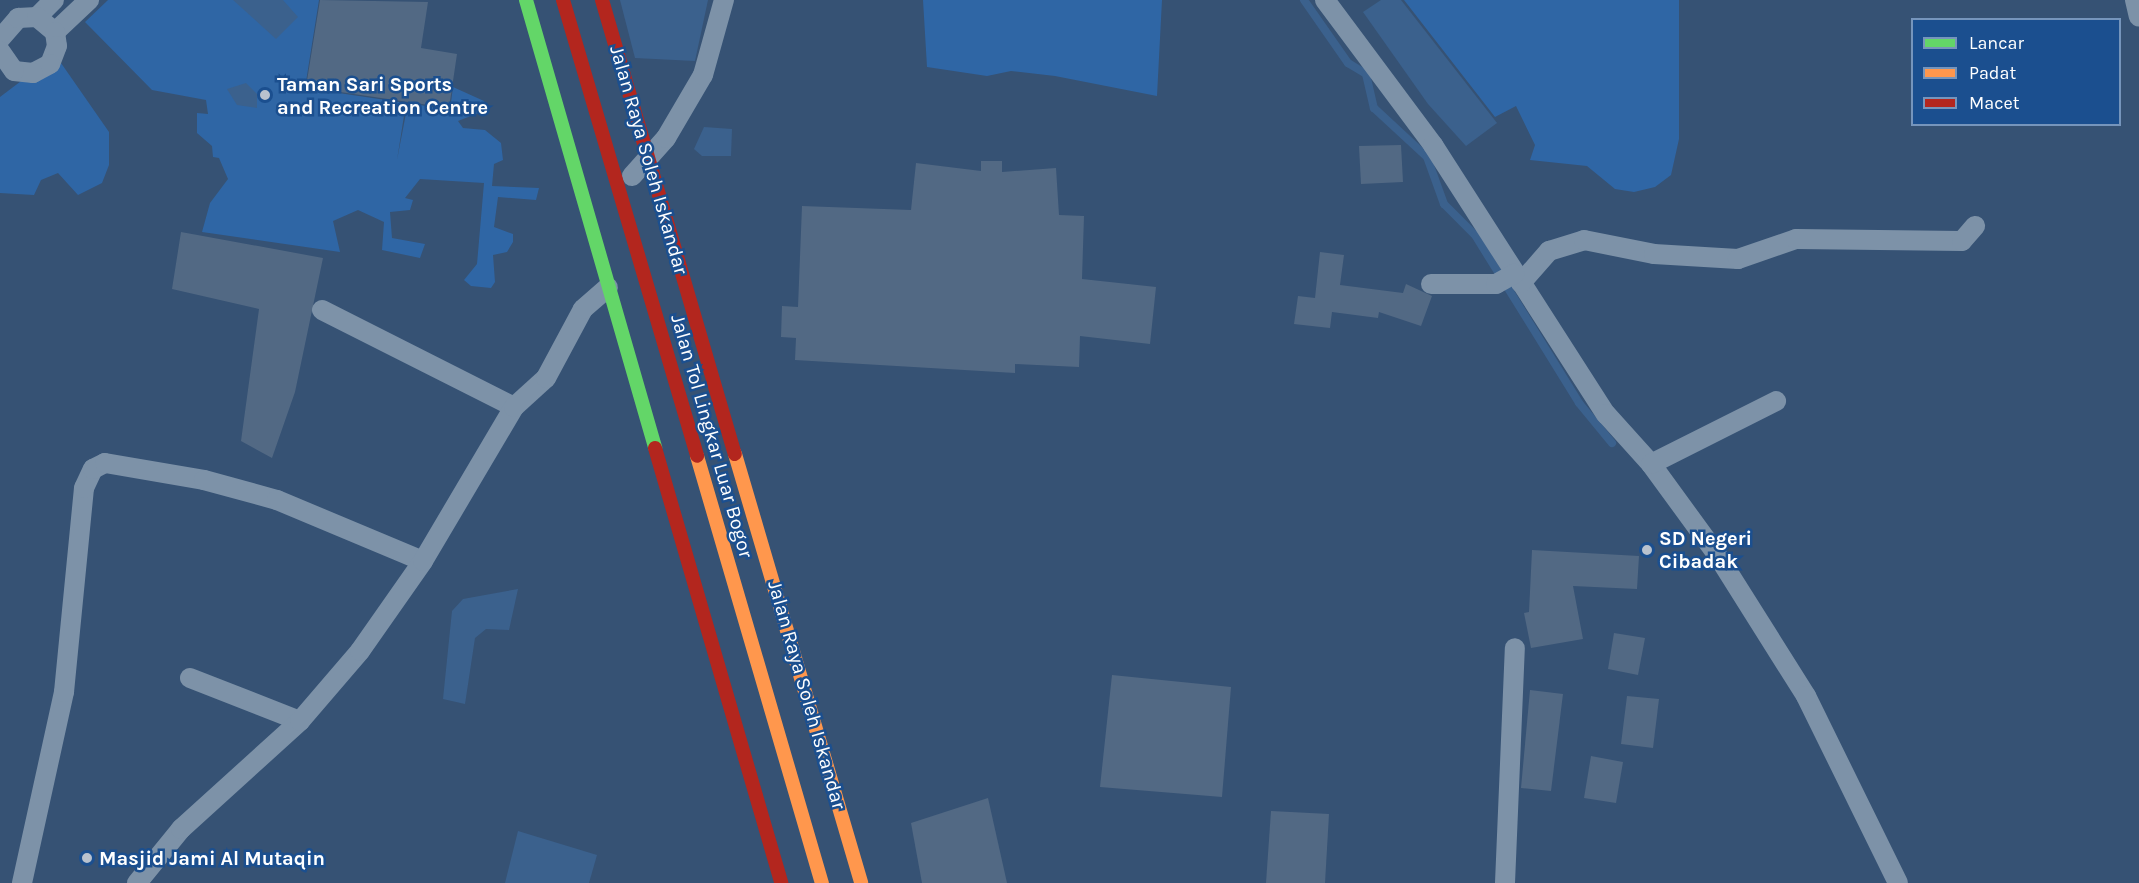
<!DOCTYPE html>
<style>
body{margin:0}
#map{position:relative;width:2139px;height:883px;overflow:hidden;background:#365274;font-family:Karla,sans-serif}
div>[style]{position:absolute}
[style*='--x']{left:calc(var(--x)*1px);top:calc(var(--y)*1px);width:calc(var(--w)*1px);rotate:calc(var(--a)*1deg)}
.green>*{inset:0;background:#2f66a5}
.water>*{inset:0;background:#3b618d}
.stream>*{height:8px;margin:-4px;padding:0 4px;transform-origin:4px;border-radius:4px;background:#3b618d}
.building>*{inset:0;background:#526984}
.street>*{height:20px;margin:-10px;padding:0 10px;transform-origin:10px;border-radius:10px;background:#7d92a8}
.fast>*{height:14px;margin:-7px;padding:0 7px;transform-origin:7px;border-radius:7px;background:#63d668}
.slow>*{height:14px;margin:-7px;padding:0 7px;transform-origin:7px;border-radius:7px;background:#ff974d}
.jam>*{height:14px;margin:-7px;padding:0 7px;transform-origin:7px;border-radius:7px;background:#b3261e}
.slow-bridge>*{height:14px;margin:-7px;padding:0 7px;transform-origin:7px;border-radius:7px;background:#ff974d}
.jam-bridge>*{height:14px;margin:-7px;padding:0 7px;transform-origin:7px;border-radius:7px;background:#b3261e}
.dots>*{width:16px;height:16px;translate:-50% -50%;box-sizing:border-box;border:3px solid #1b4f8f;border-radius:50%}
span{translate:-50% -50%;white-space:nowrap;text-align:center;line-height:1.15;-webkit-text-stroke:5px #1b4f8f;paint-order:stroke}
.poi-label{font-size:20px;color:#fff;font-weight:700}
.left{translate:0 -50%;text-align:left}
.street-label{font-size:20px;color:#fff}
.legend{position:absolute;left:1911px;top:18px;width:210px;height:108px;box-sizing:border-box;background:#1b4f8f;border:2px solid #7695bc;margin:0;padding:8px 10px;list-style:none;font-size:18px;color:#fff}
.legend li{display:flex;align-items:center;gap:12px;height:30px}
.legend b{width:30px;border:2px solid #7695bc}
</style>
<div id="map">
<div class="green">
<i style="clip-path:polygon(108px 0,319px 0,305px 88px,406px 103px,397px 160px,408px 103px,450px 110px,453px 87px,484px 101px,486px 110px,458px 121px,463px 128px,485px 130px,501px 143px,503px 160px,494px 164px,492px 186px,539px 188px,536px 200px,498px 197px,494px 227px,513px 234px,513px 242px,507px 252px,493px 255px,495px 282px,491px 288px,471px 286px,464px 280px,477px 264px,484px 183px,420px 179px,405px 198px,413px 200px,410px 210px,390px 212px,392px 238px,425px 244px,420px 258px,382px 250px,384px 222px,358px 210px,333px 221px,340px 252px,202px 232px,210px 203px,228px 179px,219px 158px,213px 157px,212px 146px,197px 133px,197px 113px,208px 114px,206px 100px,152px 90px,85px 22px)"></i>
<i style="clip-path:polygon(923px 0,1162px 0,1157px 96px,1055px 76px,1011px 71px,987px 76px,927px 67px)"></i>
<i style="clip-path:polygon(1404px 0,1679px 0,1679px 139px,1671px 175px,1655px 187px,1634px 192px,1615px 189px,1587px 166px,1530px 160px,1535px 145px,1516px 106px,1495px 117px)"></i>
<i style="clip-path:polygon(61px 63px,109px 132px,109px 165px,102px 183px,78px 195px,58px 173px,41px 180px,34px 195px,0 193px,0 97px,37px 69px)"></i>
</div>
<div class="water">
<i style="clip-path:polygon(233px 0,283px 0,298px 17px,276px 39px)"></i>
<i style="clip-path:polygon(620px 0,708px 0,695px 61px,635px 58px)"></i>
<i style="clip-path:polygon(1381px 0,1401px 0,1497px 123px,1466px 146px,1428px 104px,1363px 12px)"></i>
<i style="clip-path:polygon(246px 83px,257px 94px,257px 108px,237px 105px,227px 89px)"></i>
<i style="clip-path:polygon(704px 127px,732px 129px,731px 156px,702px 156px,694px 149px)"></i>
<i style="clip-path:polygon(518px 589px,509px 630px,486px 629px,475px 638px,465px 704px,443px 699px,452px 611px,463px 599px)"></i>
<i style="clip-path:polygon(518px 831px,597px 855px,589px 883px,505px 883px)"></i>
</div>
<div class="stream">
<i style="--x:1304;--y:0;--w:77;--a:55.1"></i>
<i style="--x:1348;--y:63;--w:21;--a:31"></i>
<i style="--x:1366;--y:74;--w:35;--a:77"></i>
<i style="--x:1374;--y:108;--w:72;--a:42.8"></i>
<i style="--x:1427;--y:157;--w:50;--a:70.1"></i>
<i style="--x:1444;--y:204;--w:44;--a:45"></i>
<i style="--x:1475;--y:235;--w:198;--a:58.2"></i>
<i style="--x:1579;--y:403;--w:52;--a:50.5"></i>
</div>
<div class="building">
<i style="clip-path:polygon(320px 0,428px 2px,421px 48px,457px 54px,449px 108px,306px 87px)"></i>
<i style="clip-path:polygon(1401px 145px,1403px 182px,1361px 184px,1359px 146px)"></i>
<i style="clip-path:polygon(981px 161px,1002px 161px,1002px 172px,1056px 168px,1059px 215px,1084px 216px,1082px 279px,1156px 287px,1150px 344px,1080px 336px,1079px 367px,1015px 364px,1015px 373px,795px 360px,796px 338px,781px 337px,782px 306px,798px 307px,802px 206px,911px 210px,916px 163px,981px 171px)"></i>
<i style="clip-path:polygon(181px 232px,323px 258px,295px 392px,272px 458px,241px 441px,259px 309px,172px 289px)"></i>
<i style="clip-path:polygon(1320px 252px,1344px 255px,1340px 285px,1403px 293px,1406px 284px,1432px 296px,1421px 326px,1379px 312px,1378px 318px,1332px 312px,1330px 328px,1294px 324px,1298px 296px,1315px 298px)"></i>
<i style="clip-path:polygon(1532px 550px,1639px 556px,1637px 589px,1573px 586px,1583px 639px,1531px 648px,1524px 613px,1529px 612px)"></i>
<i style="clip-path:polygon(1614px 633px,1645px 638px,1638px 675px,1608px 669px)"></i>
<i style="clip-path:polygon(1112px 675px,1231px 687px,1222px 797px,1100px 787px)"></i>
<i style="clip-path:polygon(1530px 690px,1563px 694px,1551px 791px,1521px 788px)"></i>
<i style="clip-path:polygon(1627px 696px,1659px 699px,1653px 748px,1621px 744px)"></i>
<i style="clip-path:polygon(1591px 756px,1623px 762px,1616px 803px,1584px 798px)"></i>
<i style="clip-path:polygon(988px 798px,1007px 883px,922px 883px,911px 823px)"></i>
<i style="clip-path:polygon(1271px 811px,1329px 814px,1325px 883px,1266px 883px)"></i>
</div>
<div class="street">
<i style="--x:1325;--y:0;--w:181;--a:53.3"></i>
<i style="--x:1433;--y:145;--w:320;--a:57.3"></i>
<i style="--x:1606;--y:414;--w:67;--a:48"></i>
<i style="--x:1651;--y:464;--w:110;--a:53.9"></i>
<i style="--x:1716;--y:553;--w:169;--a:57.8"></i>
<i style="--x:1806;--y:696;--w:208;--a:63.8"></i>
<i style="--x:2135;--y:0;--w:17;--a:77"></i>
<i style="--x:37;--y:17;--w:24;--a:-45"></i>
<i style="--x:55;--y:32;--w:47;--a:-43.3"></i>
<i style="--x:0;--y:39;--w:28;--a:-49"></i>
<i style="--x:18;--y:18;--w:19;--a:-3"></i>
<i style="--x:37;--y:17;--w:23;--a:40"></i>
<i style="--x:55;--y:32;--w:14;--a:82"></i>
<i style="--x:57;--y:46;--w:19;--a:111"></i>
<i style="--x:50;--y:64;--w:19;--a:152"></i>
<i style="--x:33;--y:73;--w:19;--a:-174"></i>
<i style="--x:14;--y:71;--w:24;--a:-125"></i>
<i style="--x:632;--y:176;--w:51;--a:-48.2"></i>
<i style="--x:666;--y:138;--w:73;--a:-59.6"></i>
<i style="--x:703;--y:75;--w:78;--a:-74.4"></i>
<i style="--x:1521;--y:283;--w:43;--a:-48.8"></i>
<i style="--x:1549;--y:251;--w:37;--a:-17"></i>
<i style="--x:1584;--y:240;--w:71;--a:11.3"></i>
<i style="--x:1654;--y:254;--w:84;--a:3.4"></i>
<i style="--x:1738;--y:259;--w:61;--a:-19"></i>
<i style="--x:1796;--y:239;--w:166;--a:0.7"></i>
<i style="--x:1962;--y:241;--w:20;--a:-49"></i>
<i style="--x:1431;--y:284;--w:65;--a:0"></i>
<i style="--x:1496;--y:284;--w:21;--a:-29"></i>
<i style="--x:322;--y:310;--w:215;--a:26.8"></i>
<i style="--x:1651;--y:464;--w:140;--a:-26.7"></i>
<i style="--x:190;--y:678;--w:118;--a:21.4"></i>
<i style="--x:22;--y:883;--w:196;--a:-77.6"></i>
<i style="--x:64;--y:692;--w:205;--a:-84.4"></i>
<i style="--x:84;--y:488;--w:21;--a:-65"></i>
<i style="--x:93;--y:469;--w:13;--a:-27"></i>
<i style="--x:105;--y:463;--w:100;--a:9.7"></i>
<i style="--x:204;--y:480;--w:76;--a:15.3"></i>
<i style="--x:277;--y:500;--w:158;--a:22.7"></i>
<i style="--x:137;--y:883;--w:70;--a:-50.8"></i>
<i style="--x:181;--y:829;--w:161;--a:-42.2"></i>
<i style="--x:300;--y:721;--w:92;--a:-49.4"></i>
<i style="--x:360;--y:651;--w:110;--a:-55"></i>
<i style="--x:423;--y:561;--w:179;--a:-59.4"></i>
<i style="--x:514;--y:407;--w:43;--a:-42.2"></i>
<i style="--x:546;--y:378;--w:78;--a:-61.8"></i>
<i style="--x:583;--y:309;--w:33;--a:-41"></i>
<i style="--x:1505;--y:883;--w:235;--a:-87.6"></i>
</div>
<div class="fast">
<i style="--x:526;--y:0;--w:466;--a:73.9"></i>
</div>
<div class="slow">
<i style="--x:697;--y:456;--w:445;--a:73.7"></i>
</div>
<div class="jam">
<i style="--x:563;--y:0;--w:475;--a:73.6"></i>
<i style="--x:655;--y:448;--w:453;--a:73.8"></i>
</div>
<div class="slow-bridge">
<i style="--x:735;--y:454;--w:447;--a:73.6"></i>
</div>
<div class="jam-bridge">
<i style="--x:602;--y:0;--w:473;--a:73.7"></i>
</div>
<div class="dots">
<i style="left:265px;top:95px;background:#b9c2ce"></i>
<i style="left:1647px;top:550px;background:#b9c2ce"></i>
<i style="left:87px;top:858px;background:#b9c2ce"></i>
</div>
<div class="poi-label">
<span class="left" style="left:277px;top:96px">Taman Sari Sports<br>and Recreation Centre</span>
<span class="left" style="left:1659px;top:550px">SD Negeri<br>Cibadak</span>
<span class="left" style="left:99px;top:858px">Masjid Jami Al Mutaqin</span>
</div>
<div class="street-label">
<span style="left:649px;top:160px;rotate:74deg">Jalan Raya Soleh Iskandar</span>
<span style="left:712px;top:436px;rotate:74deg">Jalan Tol Lingkar Luar Bogor</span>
<span style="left:807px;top:695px;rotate:74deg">Jalan Raya Soleh Iskandar</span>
</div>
<ul class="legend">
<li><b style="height:8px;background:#63d668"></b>Lancar</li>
<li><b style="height:8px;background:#ff974d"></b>Padat</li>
<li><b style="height:8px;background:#b3261e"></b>Macet</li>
</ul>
</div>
